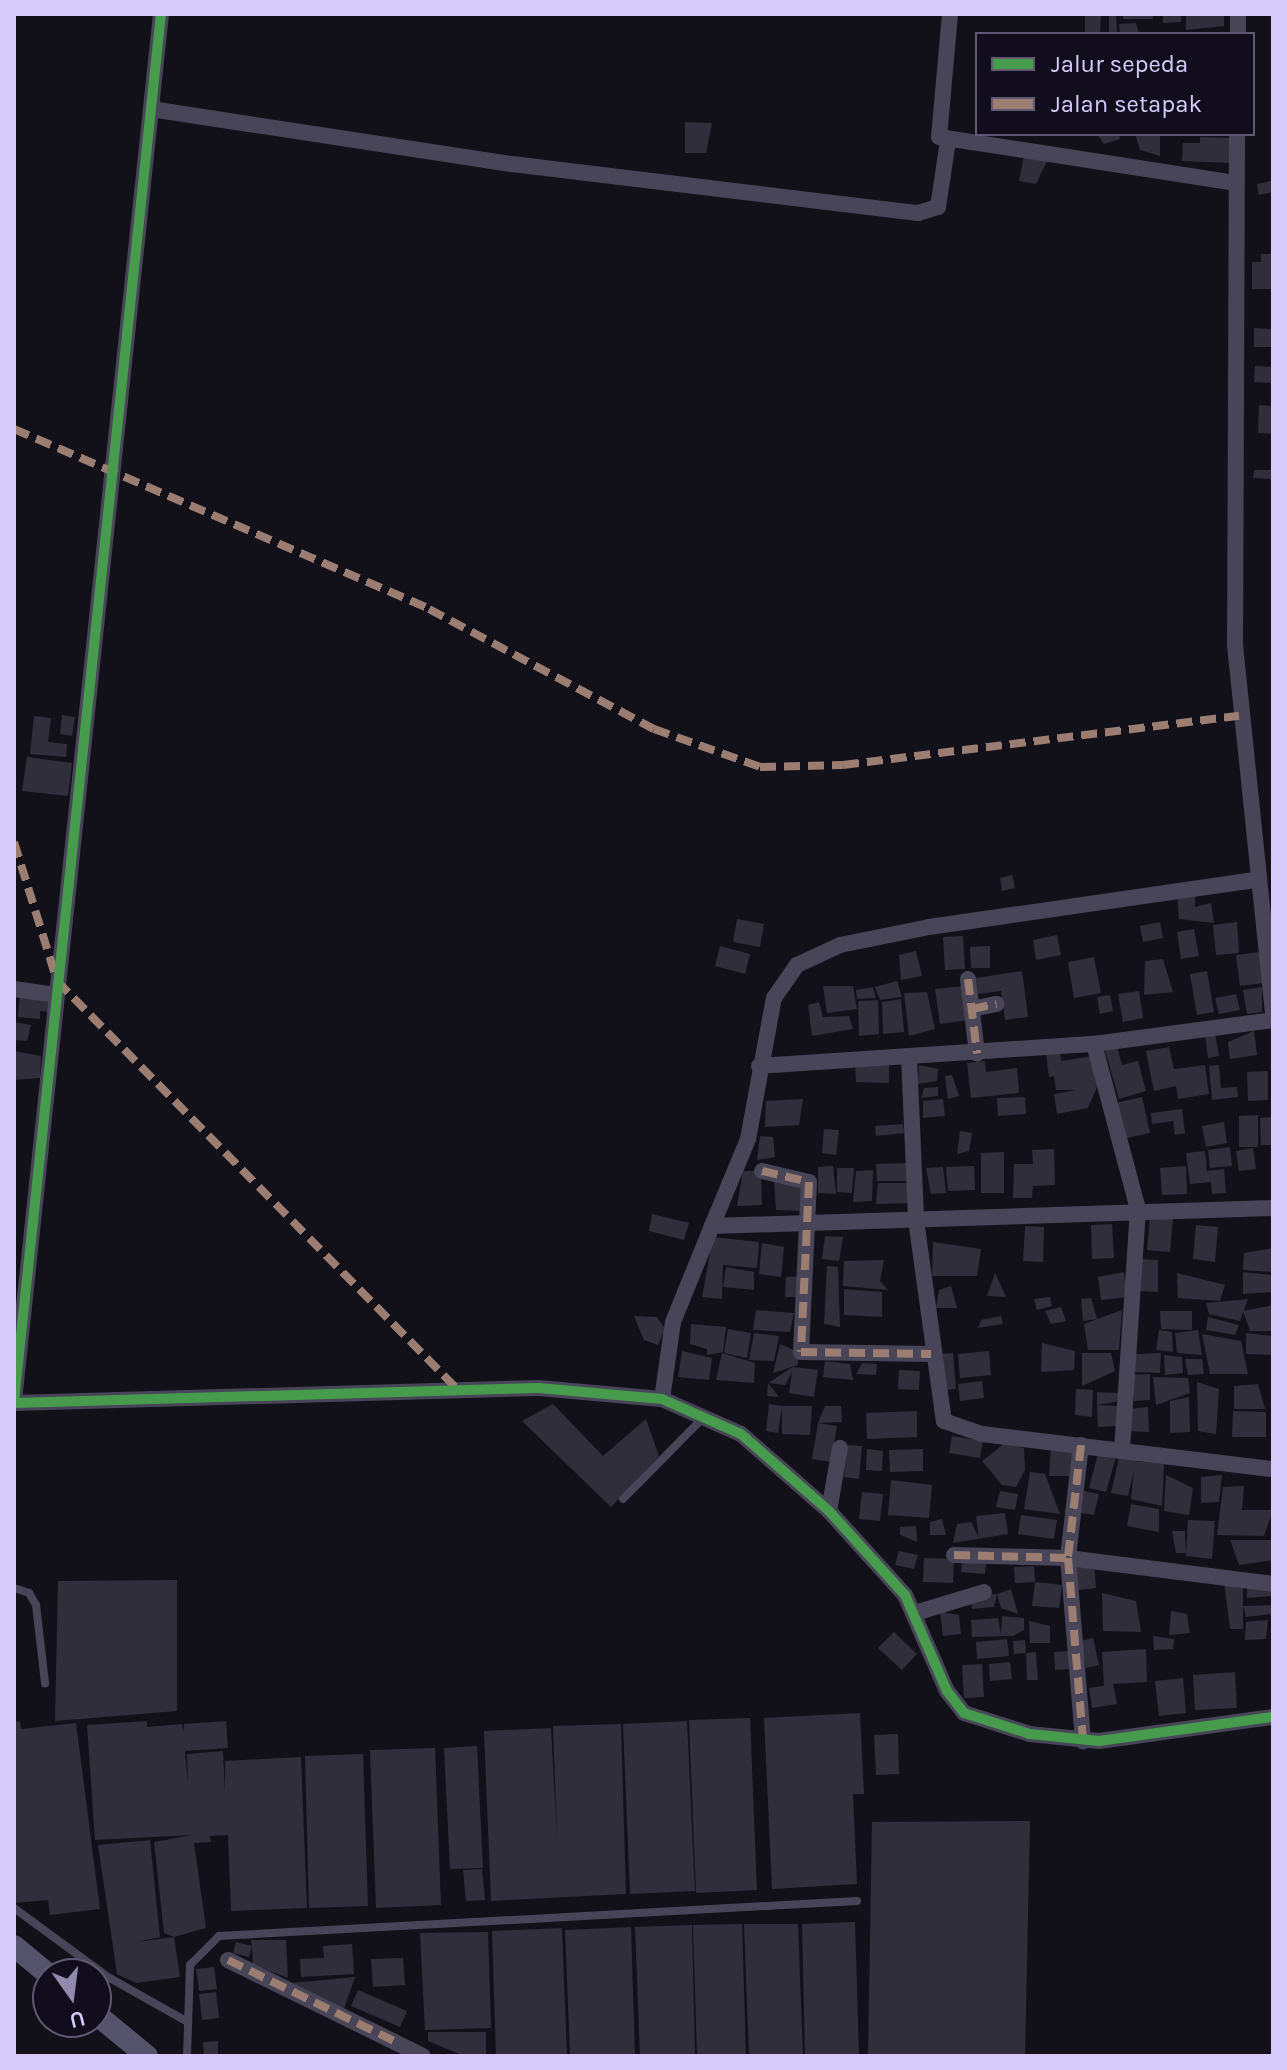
<!DOCTYPE html>
<style>
body{margin:0}
#map{position:relative;width:1287px;height:2070px;overflow:hidden;background:#121018;font-family:Karla,sans-serif}
div>[style]{position:absolute}
[style*='--x']{left:calc(var(--x)*1px);top:calc(var(--y)*1px);width:calc(var(--w)*1px);rotate:calc(var(--a)*1deg)}
.building>*{inset:0;background:#302e3a}
.service>*{height:8px;margin:-4px;padding:0 4px;transform-origin:4px;border-radius:4px;background:#484558}
.minor>*{height:16px;margin:-8px;padding:0 8px;transform-origin:8px;border-radius:8px;background:#484558}
.secondary>*{height:22px;margin:-11px;padding:0 11px;transform-origin:11px;border-radius:11px;background:#55526b}
.quiet>*{height:8px;margin-top:-4px;transform-origin:0;background:repeating-linear-gradient(90deg,#9b7d72 0 16px,transparent 0 24px)}
.cycleway>*{height:10px;margin:-5px;padding:0 5px;transform-origin:5px;border-radius:5px;background:#469c4c}
span{translate:-50% -50%;white-space:nowrap;text-align:center;line-height:1.15;-webkit-text-stroke:7px #110d1c;paint-order:stroke}
.frame{position:absolute;inset:0;border:16px solid #d6cbfb;pointer-events:none}
.legend{position:absolute;left:975px;top:32px;width:280px;height:104px;box-sizing:border-box;background:#110d1c;border:2px solid #605975;margin:0;padding:10px 14px;list-style:none;font-size:24px;color:#d6cbfb}
.legend li{display:flex;align-items:center;gap:16px;height:40px}
.legend b{width:40px;border:2px solid #605975}
.north{position:absolute;left:32px;top:1958px;width:80px;height:80px;box-sizing:border-box;background:#110d1c;border:2px solid #605975;border-radius:50%;rotate:166deg;font-size:22px;font-weight:700;line-height:32px;text-align:center;color:#d6cbfb}
.north::after{content:'';display:block;margin:auto;width:28px;height:36px;background:#918aac;clip-path:polygon(50% 0,100% 100%,50% 72%,0 100%)}
</style>
<div id="map">
<div class="building">
<i style="clip-path:polygon(1085px 14px,1101px 14px,1100px 34px,1085px 34px)"></i>
<i style="clip-path:polygon(1109px 14px,1116px 14px,1117px 34px,1109px 34px)"></i>
<i style="clip-path:polygon(1123px 14px,1153px 14px,1153px 19px,1123px 19px)"></i>
<i style="clip-path:polygon(1163px 14px,1181px 14px,1181px 22px,1163px 23px)"></i>
<i style="clip-path:polygon(1186px 14px,1224px 14px,1224px 26px,1186px 30px)"></i>
<i style="clip-path:polygon(1136px 23px,1139px 34px,1120px 34px,1119px 24px)"></i>
<i style="clip-path:polygon(685px 122px,712px 123px,706px 153px,685px 153px)"></i>
<i style="clip-path:polygon(1097px 134px,1119px 134px,1120px 139px,1104px 144px)"></i>
<i style="clip-path:polygon(1135px 134px,1160px 134px,1160px 156px,1140px 150px)"></i>
<i style="clip-path:polygon(1200px 137px,1231px 138px,1230px 163px,1182px 161px,1183px 143px,1200px 143px)"></i>
<i style="clip-path:polygon(1024px 155px,1048px 159px,1036px 184px,1019px 181px)"></i>
<i style="clip-path:polygon(1271px 181px,1273px 192px,1259px 195px,1257px 184px)"></i>
<i style="clip-path:polygon(1261px 254px,1273px 254px,1273px 289px,1252px 289px,1252px 262px,1261px 262px)"></i>
<i style="clip-path:polygon(1254px 328px,1273px 329px,1273px 347px,1254px 347px)"></i>
<i style="clip-path:polygon(1255px 366px,1273px 367px,1273px 383px,1254px 382px)"></i>
<i style="clip-path:polygon(1259px 405px,1273px 406px,1273px 434px,1258px 433px)"></i>
<i style="clip-path:polygon(1254px 470px,1273px 470px,1273px 479px,1253px 478px)"></i>
<i style="clip-path:polygon(62px 715px,75px 717px,72px 736px,60px 734px)"></i>
<i style="clip-path:polygon(34px 716px,51px 718px,48px 742px,67px 744px,66px 757px,30px 754px)"></i>
<i style="clip-path:polygon(27px 757px,72px 763px,68px 796px,22px 791px)"></i>
<i style="clip-path:polygon(1012px 875px,1015px 888px,1002px 891px,1000px 878px)"></i>
<i style="clip-path:polygon(1195px 893px,1195px 907px,1211px 903px,1214px 923px,1179px 919px,1177px 894px)"></i>
<i style="clip-path:polygon(737px 919px,764px 924px,760px 947px,733px 942px)"></i>
<i style="clip-path:polygon(1160px 922px,1163px 938px,1143px 942px,1140px 926px)"></i>
<i style="clip-path:polygon(1237px 922px,1239px 953px,1216px 955px,1213px 925px)"></i>
<i style="clip-path:polygon(1194px 929px,1199px 956px,1181px 959px,1177px 932px)"></i>
<i style="clip-path:polygon(1057px 935px,1061px 955px,1036px 960px,1033px 940px)"></i>
<i style="clip-path:polygon(963px 936px,965px 969px,945px 970px,943px 937px)"></i>
<i style="clip-path:polygon(720px 946px,750px 954px,745px 974px,715px 966px)"></i>
<i style="clip-path:polygon(990px 946px,990px 968px,971px 968px,970px 947px)"></i>
<i style="clip-path:polygon(916px 951px,922px 976px,901px 980px,899px 955px)"></i>
<i style="clip-path:polygon(1260px 952px,1264px 983px,1240px 986px,1236px 955px)"></i>
<i style="clip-path:polygon(1094px 957px,1101px 993px,1074px 998px,1068px 962px)"></i>
<i style="clip-path:polygon(1163px 959px,1173px 992px,1144px 995px,1145px 961px)"></i>
<i style="clip-path:polygon(1022px 971px,1028px 1017px,1005px 1020px,1001px 991px,978px 994px,976px 978px)"></i>
<i style="clip-path:polygon(1207px 971px,1214px 1012px,1197px 1015px,1190px 974px)"></i>
<i style="clip-path:polygon(897px 981px,902px 997px,880px 1000px,875px 987px)"></i>
<i style="clip-path:polygon(823px 986px,853px 986px,857px 1009px,827px 1013px)"></i>
<i style="clip-path:polygon(964px 986px,968px 1020px,940px 1024px,935px 989px)"></i>
<i style="clip-path:polygon(873px 987px,876px 998px,857px 999px,856px 990px)"></i>
<i style="clip-path:polygon(1262px 987px,1262px 1012px,1247px 1014px,1243px 990px)"></i>
<i style="clip-path:polygon(1139px 991px,1143px 1018px,1123px 1022px,1118px 994px)"></i>
<i style="clip-path:polygon(927px 992px,935px 1029px,909px 1036px,904px 993px)"></i>
<i style="clip-path:polygon(20px 993px,53px 1000px,52px 1012px,40px 1011px,40px 1019px,18px 1017px)"></i>
<i style="clip-path:polygon(1236px 994px,1240px 1010px,1219px 1014px,1215px 998px)"></i>
<i style="clip-path:polygon(1110px 995px,1113px 1011px,1100px 1014px,1097px 997px)"></i>
<i style="clip-path:polygon(901px 999px,904px 1032px,883px 1034px,882px 1002px)"></i>
<i style="clip-path:polygon(878px 1000px,879px 1034px,859px 1036px,858px 1001px)"></i>
<i style="clip-path:polygon(819px 1002px,823px 1017px,849px 1016px,853px 1029px,812px 1036px,808px 1005px)"></i>
<i style="clip-path:polygon(14px 1022px,31px 1025px,27px 1041px,14px 1040px)"></i>
<i style="clip-path:polygon(1254px 1031px,1257px 1055px,1230px 1059px,1228px 1042px)"></i>
<i style="clip-path:polygon(1215px 1034px,1219px 1056px,1208px 1058px,1205px 1035px)"></i>
<i style="clip-path:polygon(1117px 1047px,1122px 1065px,1138px 1061px,1146px 1091px,1119px 1099px,1105px 1051px)"></i>
<i style="clip-path:polygon(1169px 1047px,1174px 1069px,1205px 1065px,1209px 1094px,1178px 1099px,1176px 1086px,1154px 1091px,1146px 1051px)"></i>
<i style="clip-path:polygon(14px 1051px,41px 1056px,40px 1078px,14px 1080px)"></i>
<i style="clip-path:polygon(1060px 1052px,1061px 1061px,1093px 1056px,1097px 1087px,1088px 1108px,1057px 1114px,1054px 1094px,1077px 1090px,1056px 1090px,1054px 1076px,1049px 1077px,1046px 1054px)"></i>
<i style="clip-path:polygon(985px 1061px,986px 1072px,1017px 1068px,1019px 1093px,971px 1098px,967px 1063px)"></i>
<i style="clip-path:polygon(855px 1063px,889px 1064px,889px 1083px,856px 1082px)"></i>
<i style="clip-path:polygon(919px 1065px,938px 1069px,937px 1081px,918px 1084px)"></i>
<i style="clip-path:polygon(1219px 1065px,1221px 1088px,1237px 1087px,1238px 1097px,1212px 1100px,1209px 1066px)"></i>
<i style="clip-path:polygon(1268px 1071px,1268px 1100px,1248px 1101px,1247px 1072px)"></i>
<i style="clip-path:polygon(952px 1075px,959px 1096px,948px 1099px,945px 1076px)"></i>
<i style="clip-path:polygon(938px 1087px,938px 1096px,921px 1098px,924px 1088px)"></i>
<i style="clip-path:polygon(1025px 1097px,1026px 1114px,998px 1116px,997px 1098px)"></i>
<i style="clip-path:polygon(1142px 1097px,1150px 1133px,1122px 1139px,1115px 1103px)"></i>
<i style="clip-path:polygon(803px 1099px,799px 1125px,765px 1127px,766px 1101px)"></i>
<i style="clip-path:polygon(943px 1099px,945px 1116px,923px 1118px,923px 1101px)"></i>
<i style="clip-path:polygon(1182px 1109px,1185px 1133px,1175px 1135px,1173px 1121px,1152px 1124px,1151px 1113px)"></i>
<i style="clip-path:polygon(1258px 1115px,1258px 1147px,1239px 1147px,1239px 1116px)"></i>
<i style="clip-path:polygon(1273px 1117px,1273px 1145px,1261px 1145px,1260px 1118px)"></i>
<i style="clip-path:polygon(1224px 1122px,1227px 1143px,1206px 1147px,1202px 1126px)"></i>
<i style="clip-path:polygon(903px 1124px,904px 1133px,876px 1136px,875px 1126px)"></i>
<i style="clip-path:polygon(824px 1129px,839px 1130px,836px 1155px,822px 1153px)"></i>
<i style="clip-path:polygon(960px 1131px,972px 1133px,969px 1151px,957px 1154px)"></i>
<i style="clip-path:polygon(760px 1136px,773px 1137px,775px 1157px,757px 1160px)"></i>
<i style="clip-path:polygon(1230px 1147px,1232px 1166px,1210px 1168px,1208px 1150px)"></i>
<i style="clip-path:polygon(1253px 1148px,1256px 1169px,1239px 1171px,1236px 1151px)"></i>
<i style="clip-path:polygon(1054px 1149px,1055px 1185px,1033px 1186px,1032px 1198px,1013px 1198px,1014px 1164px,1033px 1164px,1032px 1150px)"></i>
<i style="clip-path:polygon(1205px 1151px,1207px 1171px,1224px 1169px,1226px 1193px,1212px 1194px,1211px 1182px,1190px 1184px,1186px 1153px)"></i>
<i style="clip-path:polygon(1004px 1152px,1004px 1193px,981px 1193px,981px 1153px)"></i>
<i style="clip-path:polygon(909px 1163px,908px 1181px,877px 1181px,876px 1164px)"></i>
<i style="clip-path:polygon(833px 1166px,836px 1194px,818px 1193px,818px 1167px)"></i>
<i style="clip-path:polygon(974px 1166px,975px 1190px,948px 1191px,946px 1167px)"></i>
<i style="clip-path:polygon(1186px 1166px,1187px 1194px,1162px 1195px,1160px 1168px)"></i>
<i style="clip-path:polygon(943px 1167px,946px 1193px,931px 1194px,926px 1168px)"></i>
<i style="clip-path:polygon(837px 1168px,854px 1168px,852px 1193px,837px 1192px)"></i>
<i style="clip-path:polygon(873px 1170px,872px 1201px,853px 1202px,856px 1171px)"></i>
<i style="clip-path:polygon(743px 1171px,761px 1171px,762px 1205px,737px 1206px)"></i>
<i style="clip-path:polygon(774px 1179px,806px 1181px,806px 1211px,776px 1210px)"></i>
<i style="clip-path:polygon(878px 1183px,908px 1183px,911px 1203px,876px 1204px)"></i>
<i style="clip-path:polygon(652px 1214px,689px 1223px,684px 1240px,649px 1231px)"></i>
<i style="clip-path:polygon(1150px 1216px,1173px 1218px,1170px 1252px,1147px 1250px)"></i>
<i style="clip-path:polygon(1112px 1224px,1114px 1258px,1092px 1259px,1091px 1225px)"></i>
<i style="clip-path:polygon(1196px 1225px,1218px 1227px,1215px 1262px,1193px 1259px)"></i>
<i style="clip-path:polygon(1025px 1226px,1044px 1227px,1043px 1262px,1023px 1261px)"></i>
<i style="clip-path:polygon(825px 1236px,843px 1237px,839px 1261px,822px 1259px)"></i>
<i style="clip-path:polygon(713px 1237px,759px 1242px,757px 1268px,723px 1265px,722px 1299px,702px 1297px)"></i>
<i style="clip-path:polygon(933px 1242px,981px 1249px,977px 1276px,932px 1276px)"></i>
<i style="clip-path:polygon(762px 1243px,784px 1247px,781px 1277px,759px 1274px)"></i>
<i style="clip-path:polygon(1273px 1248px,1273px 1272px,1243px 1270px,1244px 1253px)"></i>
<i style="clip-path:polygon(1138px 1259px,1158px 1260px,1158px 1292px,1137px 1291px)"></i>
<i style="clip-path:polygon(884px 1260px,880px 1281px,888px 1290px,843px 1286px,844px 1261px)"></i>
<i style="clip-path:polygon(827px 1266px,838px 1267px,840px 1327px,824px 1324px)"></i>
<i style="clip-path:polygon(726px 1267px,754px 1272px,754px 1290px,723px 1287px)"></i>
<i style="clip-path:polygon(1124px 1272px,1127px 1297px,1101px 1300px,1098px 1277px)"></i>
<i style="clip-path:polygon(1243px 1272px,1273px 1275px,1273px 1292px,1243px 1294px)"></i>
<i style="clip-path:polygon(995px 1273px,1006px 1297px,987px 1296px)"></i>
<i style="clip-path:polygon(1177px 1273px,1225px 1285px,1220px 1301px,1178px 1298px)"></i>
<i style="clip-path:polygon(802px 1276px,801px 1297px,785px 1297px,786px 1277px)"></i>
<i style="clip-path:polygon(951px 1286px,957px 1308px,936px 1308px,939px 1290px)"></i>
<i style="clip-path:polygon(844px 1289px,882px 1292px,882px 1317px,844px 1315px)"></i>
<i style="clip-path:polygon(1050px 1297px,1052px 1306px,1037px 1310px,1034px 1299px)"></i>
<i style="clip-path:polygon(1091px 1298px,1097px 1319px,1083px 1321px,1081px 1299px)"></i>
<i style="clip-path:polygon(1248px 1299px,1240px 1321px,1209px 1314px,1206px 1303px)"></i>
<i style="clip-path:polygon(1273px 1305px,1273px 1331px,1250px 1331px,1243px 1311px)"></i>
<i style="clip-path:polygon(1061px 1307px,1066px 1321px,1051px 1324px,1045px 1311px)"></i>
<i style="clip-path:polygon(756px 1310px,794px 1313px,790px 1332px,753px 1330px)"></i>
<i style="clip-path:polygon(1122px 1310px,1119px 1350px,1088px 1350px,1084px 1324px)"></i>
<i style="clip-path:polygon(1160px 1311px,1192px 1311px,1192px 1330px,1161px 1329px)"></i>
<i style="clip-path:polygon(634px 1316px,657px 1317px,665px 1329px,658px 1345px,644px 1340px)"></i>
<i style="clip-path:polygon(1001px 1316px,1003px 1324px,978px 1328px,981px 1320px)"></i>
<i style="clip-path:polygon(1208px 1317px,1239px 1325px,1235px 1335px,1206px 1330px)"></i>
<i style="clip-path:polygon(691px 1324px,726px 1327px,723px 1352px,707px 1355px,707px 1349px,690px 1344px)"></i>
<i style="clip-path:polygon(728px 1329px,751px 1333px,747px 1358px,724px 1353px)"></i>
<i style="clip-path:polygon(1159px 1330px,1172px 1332px,1173px 1352px,1156px 1350px)"></i>
<i style="clip-path:polygon(1198px 1330px,1202px 1355px,1177px 1353px,1175px 1333px)"></i>
<i style="clip-path:polygon(754px 1333px,779px 1336px,774px 1361px,749px 1360px)"></i>
<i style="clip-path:polygon(1246px 1333px,1273px 1336px,1273px 1355px,1246px 1354px)"></i>
<i style="clip-path:polygon(1202px 1334px,1241px 1341px,1248px 1374px,1210px 1374px)"></i>
<i style="clip-path:polygon(1042px 1343px,1075px 1351px,1074px 1370px,1041px 1372px)"></i>
<i style="clip-path:polygon(780px 1344px,798px 1352px,798px 1365px,773px 1373px)"></i>
<i style="clip-path:polygon(682px 1351px,712px 1358px,709px 1380px,678px 1377px)"></i>
<i style="clip-path:polygon(989px 1351px,991px 1375px,960px 1378px,958px 1354px)"></i>
<i style="clip-path:polygon(722px 1353px,755px 1363px,754px 1383px,716px 1380px)"></i>
<i style="clip-path:polygon(953px 1353px,956px 1389px,944px 1390px,941px 1354px)"></i>
<i style="clip-path:polygon(1082px 1353px,1111px 1353px,1115px 1371px,1082px 1386px)"></i>
<i style="clip-path:polygon(1161px 1353px,1160px 1373px,1132px 1372px,1135px 1354px)"></i>
<i style="clip-path:polygon(1164px 1355px,1182px 1357px,1183px 1373px,1165px 1375px)"></i>
<i style="clip-path:polygon(1185px 1359px,1202px 1359px,1204px 1374px,1188px 1375px)"></i>
<i style="clip-path:polygon(825px 1361px,850px 1364px,853px 1380px,823px 1377px)"></i>
<i style="clip-path:polygon(862px 1363px,877px 1364px,876px 1375px,856px 1374px)"></i>
<i style="clip-path:polygon(793px 1367px,818px 1370px,814px 1397px,789px 1393px,792px 1372px,785px 1385px,768px 1383px,779px 1397px,767px 1396px,768px 1383px)"></i>
<i style="clip-path:polygon(899px 1370px,920px 1371px,919px 1390px,898px 1389px)"></i>
<i style="clip-path:polygon(1150px 1374px,1150px 1400px,1134px 1401px,1131px 1375px)"></i>
<i style="clip-path:polygon(1153px 1377px,1188px 1378px,1190px 1393px,1156px 1405px)"></i>
<i style="clip-path:polygon(982px 1381px,984px 1398px,960px 1401px,958px 1384px)"></i>
<i style="clip-path:polygon(1197px 1382px,1219px 1389px,1216px 1434px,1198px 1431px)"></i>
<i style="clip-path:polygon(1258px 1384px,1265px 1409px,1234px 1409px,1234px 1386px)"></i>
<i style="clip-path:polygon(1076px 1389px,1093px 1390px,1092px 1417px,1075px 1415px)"></i>
<i style="clip-path:polygon(1097px 1392px,1119px 1393px,1120px 1401px,1097px 1405px)"></i>
<i style="clip-path:polygon(1189px 1397px,1190px 1432px,1170px 1433px,1170px 1401px)"></i>
<i style="clip-path:polygon(553px 1404px,603px 1456px,646px 1419px,659px 1456px,611px 1507px,522px 1421px)"></i>
<i style="clip-path:polygon(769px 1404px,782px 1406px,778px 1433px,766px 1431px)"></i>
<i style="clip-path:polygon(1097px 1405px,1118px 1406px,1117px 1426px,1098px 1427px)"></i>
<i style="clip-path:polygon(782px 1406px,812px 1406px,810px 1435px,782px 1434px)"></i>
<i style="clip-path:polygon(825px 1406px,841px 1406px,842px 1422px,818px 1423px)"></i>
<i style="clip-path:polygon(1148px 1407px,1149px 1432px,1126px 1431px,1129px 1409px)"></i>
<i style="clip-path:polygon(917px 1411px,917px 1437px,867px 1439px,866px 1413px)"></i>
<i style="clip-path:polygon(1233px 1411px,1266px 1412px,1266px 1437px,1232px 1437px)"></i>
<i style="clip-path:polygon(818px 1423px,837px 1426px,831px 1462px,812px 1459px)"></i>
<i style="clip-path:polygon(952px 1436px,983px 1441px,980px 1458px,949px 1453px)"></i>
<i style="clip-path:polygon(1005px 1443px,1024px 1448px,1025px 1470px,1016px 1487px,1002px 1485px,982px 1461px)"></i>
<i style="clip-path:polygon(848px 1445px,862px 1446px,859px 1479px,844px 1477px)"></i>
<i style="clip-path:polygon(1051px 1447px,1074px 1450px,1071px 1476px,1049px 1476px)"></i>
<i style="clip-path:polygon(867px 1449px,883px 1451px,882px 1471px,866px 1470px)"></i>
<i style="clip-path:polygon(923px 1449px,923px 1471px,890px 1472px,889px 1450px)"></i>
<i style="clip-path:polygon(1099px 1450px,1117px 1453px,1106px 1492px,1089px 1488px)"></i>
<i style="clip-path:polygon(1120px 1453px,1137px 1457px,1128px 1496px,1111px 1493px)"></i>
<i style="clip-path:polygon(1135px 1461px,1164px 1464px,1162px 1506px,1131px 1499px)"></i>
<i style="clip-path:polygon(1030px 1472px,1045px 1474px,1060px 1514px,1024px 1509px)"></i>
<i style="clip-path:polygon(1166px 1475px,1193px 1488px,1189px 1515px,1164px 1511px)"></i>
<i style="clip-path:polygon(1222px 1475px,1219px 1502px,1201px 1503px,1201px 1477px)"></i>
<i style="clip-path:polygon(891px 1480px,932px 1485px,929px 1518px,888px 1515px)"></i>
<i style="clip-path:polygon(1244px 1486px,1242px 1510px,1273px 1510px,1264px 1536px,1217px 1535px,1223px 1487px)"></i>
<i style="clip-path:polygon(1080px 1490px,1099px 1494px,1094px 1515px,1076px 1512px)"></i>
<i style="clip-path:polygon(1000px 1491px,1018px 1494px,1015px 1510px,996px 1507px)"></i>
<i style="clip-path:polygon(862px 1492px,883px 1494px,880px 1521px,859px 1519px)"></i>
<i style="clip-path:polygon(1131px 1504px,1159px 1509px,1159px 1532px,1127px 1526px)"></i>
<i style="clip-path:polygon(1005px 1513px,1008px 1534px,953px 1543px,957px 1524px,971px 1522px,979px 1538px,976px 1516px)"></i>
<i style="clip-path:polygon(1021px 1515px,1057px 1520px,1054px 1539px,1018px 1534px)"></i>
<i style="clip-path:polygon(942px 1519px,946px 1535px,930px 1535px,930px 1522px)"></i>
<i style="clip-path:polygon(1188px 1520px,1215px 1521px,1212px 1559px,1186px 1556px)"></i>
<i style="clip-path:polygon(916px 1526px,917px 1542px,900px 1535px,900px 1527px)"></i>
<i style="clip-path:polygon(1172px 1531px,1185px 1531px,1186px 1553px,1176px 1553px)"></i>
<i style="clip-path:polygon(1230px 1540px,1271px 1540px,1273px 1560px,1239px 1565px)"></i>
<i style="clip-path:polygon(899px 1551px,918px 1555px,914px 1569px,895px 1565px)"></i>
<i style="clip-path:polygon(924px 1558px,954px 1559px,953px 1583px,923px 1582px)"></i>
<i style="clip-path:polygon(962px 1561px,986px 1563px,985px 1574px,961px 1572px)"></i>
<i style="clip-path:polygon(1094px 1563px,1096px 1588px,1078px 1590px,1073px 1566px)"></i>
<i style="clip-path:polygon(1034px 1566px,1035px 1582px,1015px 1583px,1014px 1567px)"></i>
<i style="clip-path:polygon(177px 1580px,177px 1711px,55px 1721px,58px 1581px)"></i>
<i style="clip-path:polygon(1035px 1582px,1062px 1585px,1059px 1608px,1032px 1606px)"></i>
<i style="clip-path:polygon(1224px 1582px,1243px 1585px,1243px 1606px,1273px 1605px,1273px 1614px,1246px 1617px,1243px 1606px,1243px 1629px,1230px 1629px)"></i>
<i style="clip-path:polygon(1247px 1583px,1271px 1587px,1272px 1596px,1247px 1598px)"></i>
<i style="clip-path:polygon(1011px 1589px,1018px 1614px,1001px 1608px,997px 1594px)"></i>
<i style="clip-path:polygon(1102px 1593px,1136px 1601px,1141px 1632px,1103px 1631px)"></i>
<i style="clip-path:polygon(997px 1594px,994px 1607px,972px 1609px,971px 1596px)"></i>
<i style="clip-path:polygon(1171px 1611px,1187px 1614px,1190px 1633px,1169px 1635px)"></i>
<i style="clip-path:polygon(940px 1612px,959px 1615px,961px 1634px,943px 1636px)"></i>
<i style="clip-path:polygon(1002px 1616px,1024px 1618px,1024px 1630px,1013px 1636px,972px 1637px,971px 1620px,998px 1618px,1001px 1635px)"></i>
<i style="clip-path:polygon(1268px 1620px,1266px 1639px,1245px 1640px,1246px 1622px)"></i>
<i style="clip-path:polygon(1029px 1621px,1050px 1626px,1050px 1643px,1030px 1643px)"></i>
<i style="clip-path:polygon(894px 1632px,917px 1654px,902px 1670px,878px 1648px)"></i>
<i style="clip-path:polygon(1153px 1636px,1174px 1639px,1173px 1649px,1154px 1650px)"></i>
<i style="clip-path:polygon(1093px 1638px,1099px 1665px,1086px 1668px,1081px 1641px)"></i>
<i style="clip-path:polygon(1007px 1639px,1009px 1656px,977px 1659px,976px 1642px)"></i>
<i style="clip-path:polygon(1025px 1640px,1026px 1653px,1014px 1654px,1013px 1641px)"></i>
<i style="clip-path:polygon(1146px 1649px,1147px 1682px,1113px 1684px,1117px 1704px,1092px 1708px,1089px 1688px,1104px 1686px,1102px 1652px)"></i>
<i style="clip-path:polygon(1070px 1651px,1071px 1669px,1055px 1670px,1054px 1652px)"></i>
<i style="clip-path:polygon(1036px 1652px,1038px 1680px,1027px 1680px,1026px 1653px)"></i>
<i style="clip-path:polygon(1010px 1662px,1012px 1679px,990px 1681px,989px 1664px)"></i>
<i style="clip-path:polygon(982px 1664px,984px 1697px,964px 1698px,962px 1665px)"></i>
<i style="clip-path:polygon(1235px 1672px,1237px 1708px,1195px 1710px,1193px 1675px)"></i>
<i style="clip-path:polygon(1183px 1678px,1186px 1713px,1159px 1716px,1155px 1681px)"></i>
<i style="clip-path:polygon(860px 1713px,864px 1794px,853px 1794px,857px 1884px,772px 1889px,764px 1718px)"></i>
<i style="clip-path:polygon(750px 1718px,757px 1890px,696px 1893px,689px 1720px)"></i>
<i style="clip-path:polygon(20px 1721px,21px 1729px,76px 1723px,100px 1909px,50px 1915px,48px 1900px,14px 1903px,14px 1722px)"></i>
<i style="clip-path:polygon(147px 1721px,147px 1727px,182px 1724px,183px 1733px,184px 1724px,226px 1721px,228px 1748px,185px 1751px,188px 1784px,187px 1754px,223px 1751px,225px 1793px,225px 1761px,301px 1757px,307px 1908px,231px 1911px,228px 1835px,210px 1836px,211px 1842px,194px 1843px,206px 1928px,174px 1937px,180px 1977px,136px 1983px,117px 1974px,98px 1845px,150px 1840px,160px 1937px,137px 1942px,174px 1937px,164px 1933px,154px 1842px,193px 1835px,95px 1840px,87px 1725px)"></i>
<i style="clip-path:polygon(687px 1721px,695px 1891px,630px 1894px,623px 1724px)"></i>
<i style="clip-path:polygon(621px 1724px,626px 1894px,491px 1901px,484px 1731px,551px 1728px,557px 1840px,553px 1726px)"></i>
<i style="clip-path:polygon(898px 1734px,899px 1774px,876px 1775px,874px 1735px)"></i>
<i style="clip-path:polygon(477px 1746px,483px 1868px,450px 1869px,444px 1748px)"></i>
<i style="clip-path:polygon(435px 1748px,441px 1905px,376px 1908px,370px 1750px)"></i>
<i style="clip-path:polygon(363px 1754px,368px 1906px,309px 1908px,305px 1756px)"></i>
<i style="clip-path:polygon(1030px 1821px,1025px 2056px,868px 2056px,872px 1822px)"></i>
<i style="clip-path:polygon(482px 1869px,485px 1900px,466px 1901px,463px 1870px)"></i>
<i style="clip-path:polygon(855px 1922px,859px 2056px,805px 2056px,802px 1924px)"></i>
<i style="clip-path:polygon(742px 1924px,746px 2056px,697px 2056px,693px 1925px)"></i>
<i style="clip-path:polygon(744px 1924px,798px 1924px,803px 2056px,749px 2056px)"></i>
<i style="clip-path:polygon(692px 1925px,695px 2056px,640px 2056px,635px 1927px)"></i>
<i style="clip-path:polygon(631px 1927px,635px 2056px,570px 2056px,565px 1930px)"></i>
<i style="clip-path:polygon(562px 1928px,567px 2056px,496px 2056px,492px 1931px)"></i>
<i style="clip-path:polygon(488px 1932px,491px 2028px,425px 2030px,420px 1933px)"></i>
<i style="clip-path:polygon(251px 1940px,286px 1940px,288px 1978px,253px 1965px,252px 1947px,249px 1957px,233px 1953px,236px 1942px,252px 1946px)"></i>
<i style="clip-path:polygon(352px 1944px,354px 1974px,301px 1977px,300px 1959px,324px 1958px,323px 1946px)"></i>
<i style="clip-path:polygon(403px 1958px,405px 1985px,373px 1987px,371px 1959px)"></i>
<i style="clip-path:polygon(214px 1967px,217px 1989px,199px 1991px,196px 1969px)"></i>
<i style="clip-path:polygon(355px 1977px,344px 2009px,292px 1983px)"></i>
<i style="clip-path:polygon(358px 1990px,407px 2011px,400px 2027px,351px 2006px)"></i>
<i style="clip-path:polygon(216px 1992px,219px 2018px,202px 2020px,199px 1994px)"></i>
<i style="clip-path:polygon(428px 2032px,486px 2032px,486px 2056px,464px 2056px,428px 2041px)"></i>
<i style="clip-path:polygon(218px 2041px,218px 2055px,204px 2056px,203px 2042px)"></i>
</div>
<div class="service">
<i style="--x:623;--y:1499;--w:115;--a:-45.4"></i>
<i style="--x:14;--y:1588;--w:16;--a:18"></i>
<i style="--x:29;--y:1593;--w:14;--a:60"></i>
<i style="--x:36;--y:1605;--w:79;--a:83.4"></i>
<i style="--x:14;--y:1908;--w:117;--a:36.3"></i>
<i style="--x:108;--y:1977;--w:92;--a:29.4"></i>
<i style="--x:187;--y:2056;--w:91;--a:-88.1"></i>
<i style="--x:190;--y:1965;--w:41;--a:-45"></i>
<i style="--x:219;--y:1936;--w:639;--a:-3.14"></i>
</div>
<div class="minor">
<i style="--x:950;--y:14;--w:123;--a:95.1"></i>
<i style="--x:939;--y:137;--w:301;--a:8.8"></i>
<i style="--x:1238;--y:34;--w:20;--a:-90"></i>
<i style="--x:151;--y:109;--w:365;--a:8.7"></i>
<i style="--x:512;--y:164;--w:409;--a:6.9"></i>
<i style="--x:918;--y:213;--w:21;--a:-17"></i>
<i style="--x:938;--y:207;--w:67;--a:-81.4"></i>
<i style="--x:1237;--y:134;--w:511;--a:90.22"></i>
<i style="--x:1235;--y:645;--w:367;--a:84.1"></i>
<i style="--x:968;--y:979;--w:75;--a:83.1"></i>
<i style="--x:14;--y:989;--w:42;--a:8.1"></i>
<i style="--x:972;--y:1009;--w:25;--a:-12"></i>
<i style="--x:1094;--y:1044;--w:171;--a:75.1"></i>
<i style="--x:1138;--y:1209;--w:242;--a:93.8"></i>
<i style="--x:909;--y:1057;--w:163;--a:87.5"></i>
<i style="--x:916;--y:1220;--w:203;--a:82.1"></i>
<i style="--x:944;--y:1421;--w:40;--a:18.9"></i>
<i style="--x:982;--y:1434;--w:293;--a:6.9"></i>
<i style="--x:759;--y:1066;--w:336;--a:-3.8"></i>
<i style="--x:1094;--y:1044;--w:181;--a:-7.6"></i>
<i style="--x:762;--y:1171;--w:48;--a:13.2"></i>
<i style="--x:809;--y:1182;--w:170;--a:92.7"></i>
<i style="--x:801;--y:1352;--w:130;--a:0.9"></i>
<i style="--x:712;--y:1226;--w:94;--a:-67.5"></i>
<i style="--x:748;--y:1139;--w:143;--a:-79.6"></i>
<i style="--x:774;--y:998;--w:40;--a:-55.1"></i>
<i style="--x:797;--y:965;--w:47;--a:-24.9"></i>
<i style="--x:840;--y:945;--w:91;--a:-11.4"></i>
<i style="--x:929;--y:927;--w:331;--a:-8.2"></i>
<i style="--x:662;--y:1399;--w:78;--a:-81.9"></i>
<i style="--x:673;--y:1322;--w:104;--a:-67.9"></i>
<i style="--x:712;--y:1226;--w:561;--a:-1.84"></i>
<i style="--x:14;--y:1401;--w:1395;--a:-83.95"></i>
<i style="--x:14;--y:1403;--w:525;--a:-1.64"></i>
<i style="--x:539;--y:1388;--w:123;--a:5.1"></i>
<i style="--x:662;--y:1399;--w:86;--a:23.9"></i>
<i style="--x:741;--y:1434;--w:117;--a:41.2"></i>
<i style="--x:829;--y:1511;--w:113;--a:47.9"></i>
<i style="--x:905;--y:1595;--w:105;--a:66.4"></i>
<i style="--x:947;--y:1691;--w:28;--a:52"></i>
<i style="--x:964;--y:1713;--w:69;--a:17.7"></i>
<i style="--x:1030;--y:1734;--w:69;--a:5.8"></i>
<i style="--x:1099;--y:1741;--w:176;--a:-7.9"></i>
<i style="--x:1081;--y:1445;--w:114;--a:96.6"></i>
<i style="--x:1068;--y:1558;--w:184;--a:85.3"></i>
<i style="--x:829;--y:1511;--w:64;--a:-80.1"></i>
<i style="--x:954;--y:1555;--w:114;--a:1.5"></i>
<i style="--x:1068;--y:1558;--w:207;--a:7.2"></i>
<i style="--x:915;--y:1613;--w:72;--a:-16.9"></i>
<i style="--x:228;--y:1960;--w:217;--a:26.2"></i>
</div>
<div class="secondary">
<i style="--x:14;--y:1946;--w:44;--a:39.5"></i>
<i style="--x:96;--y:2014;--w:66;--a:39.5"></i>
</div>
<div class="quiet">
<i style="--x:14;--y:429;--w:452;--a:23.4"></i>
<i style="--x:429;--y:609;--w:255;--a:28.1"></i>
<i style="--x:654;--y:729;--w:113;--a:19.7"></i>
<i style="--x:760;--y:767;--w:83;--a:-1.4"></i>
<i style="--x:843;--y:765;--w:399;--a:-7.1"></i>
<i style="--x:14;--y:842;--w:145;--a:72.8"></i>
<i style="--x:57;--y:981;--w:576;--a:45.56"></i>
<i style="--x:968;--y:979;--w:75;--a:83.1"></i>
<i style="--x:972;--y:1009;--w:25;--a:-12"></i>
<i style="--x:762;--y:1171;--w:48;--a:13.2"></i>
<i style="--x:809;--y:1182;--w:170;--a:92.7"></i>
<i style="--x:801;--y:1352;--w:130;--a:0.9"></i>
<i style="--x:1081;--y:1445;--w:114;--a:96.6"></i>
<i style="--x:1068;--y:1558;--w:184;--a:85.3"></i>
<i style="--x:954;--y:1555;--w:114;--a:1.5"></i>
<i style="--x:228;--y:1960;--w:191;--a:26"></i>
</div>
<div class="cycleway">
<i style="--x:14;--y:1401;--w:1395;--a:-83.95"></i>
<i style="--x:14;--y:1403;--w:525;--a:-1.64"></i>
<i style="--x:539;--y:1388;--w:123;--a:5.1"></i>
<i style="--x:662;--y:1399;--w:86;--a:23.9"></i>
<i style="--x:741;--y:1434;--w:117;--a:41.2"></i>
<i style="--x:829;--y:1511;--w:113;--a:47.9"></i>
<i style="--x:905;--y:1595;--w:105;--a:66.4"></i>
<i style="--x:947;--y:1691;--w:28;--a:52"></i>
<i style="--x:964;--y:1713;--w:69;--a:17.7"></i>
<i style="--x:1030;--y:1734;--w:69;--a:5.8"></i>
<i style="--x:1099;--y:1741;--w:176;--a:-7.9"></i>
</div>
<div class="frame"></div>
<ul class="legend">
<li><b style="height:10px;background:#469c4c"></b>Jalur sepeda</li>
<li><b style="height:10px;background:#9b7d72"></b>Jalan setapak</li>
</ul>
<div class="north">U</div>
</div>
